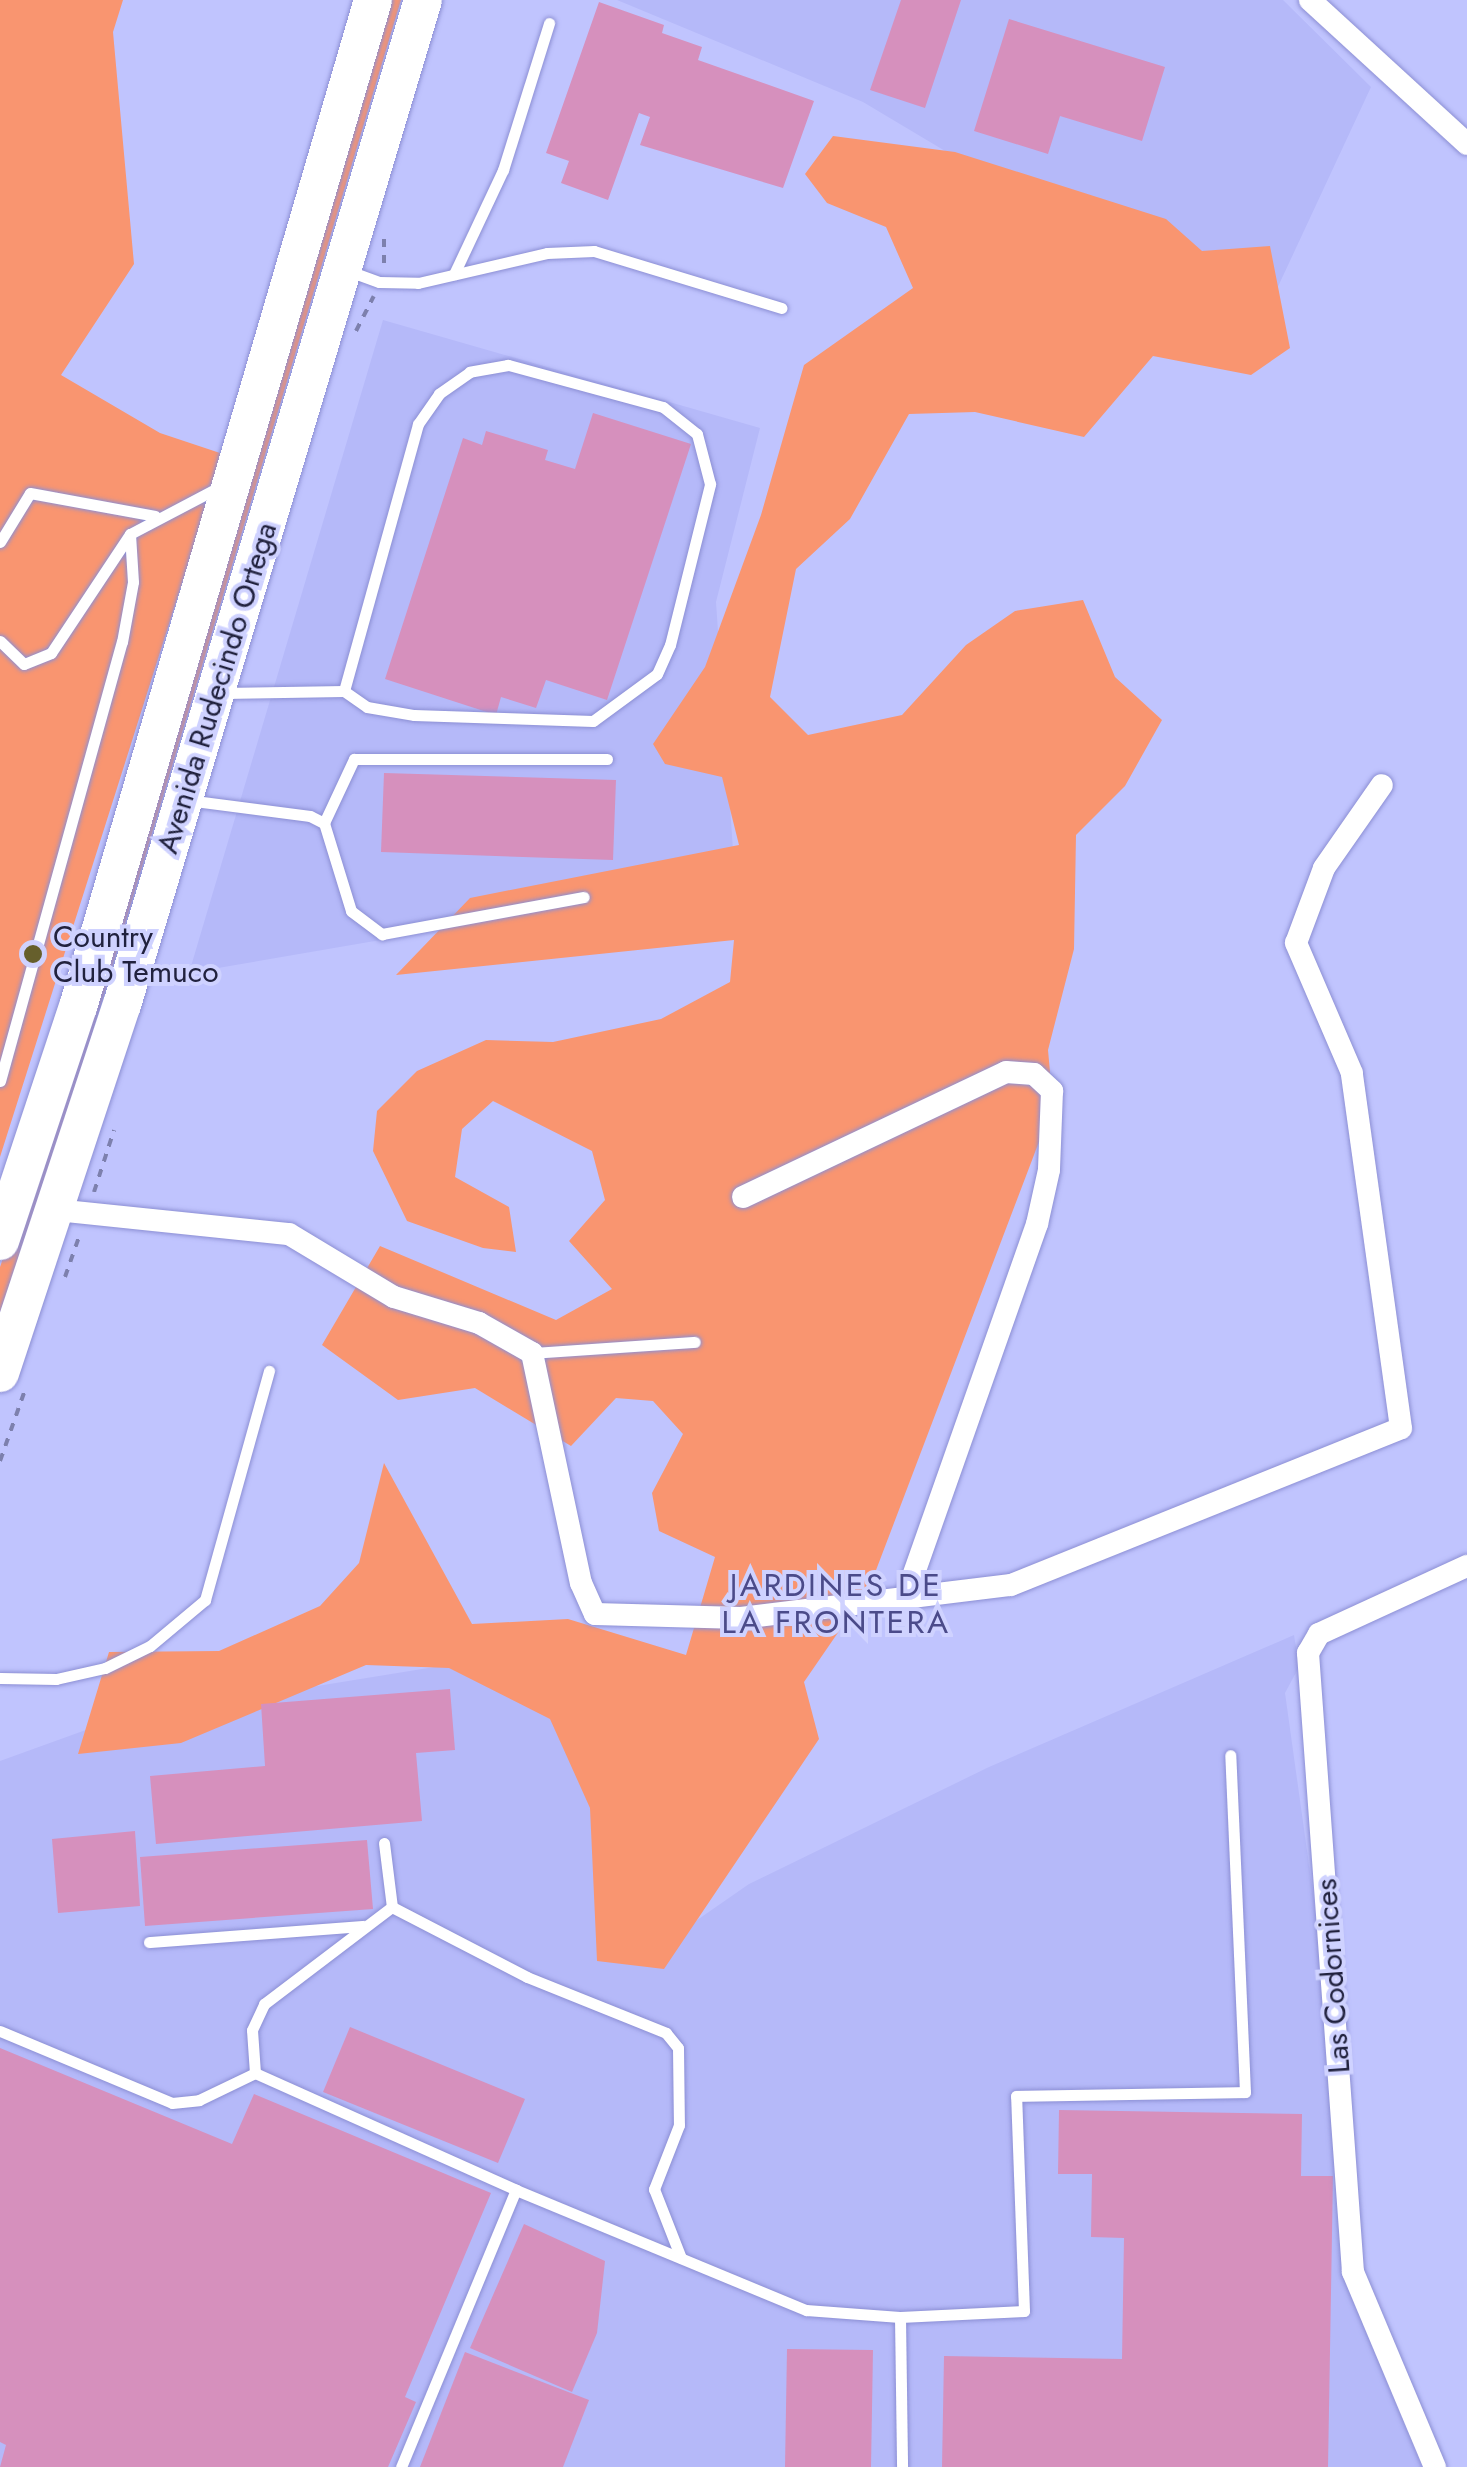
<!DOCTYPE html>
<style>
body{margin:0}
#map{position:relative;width:1467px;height:2467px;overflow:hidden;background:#c0c4fe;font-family:Jost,sans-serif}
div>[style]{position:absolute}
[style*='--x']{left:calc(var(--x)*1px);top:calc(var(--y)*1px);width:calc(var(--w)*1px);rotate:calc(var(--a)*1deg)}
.built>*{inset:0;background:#b5b9f9}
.green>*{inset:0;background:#f99570}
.building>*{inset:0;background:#d690bd}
.path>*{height:4px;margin-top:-2px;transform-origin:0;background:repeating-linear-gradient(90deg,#7d80ad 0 8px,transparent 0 16px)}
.roads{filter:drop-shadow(0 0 2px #8c8fd4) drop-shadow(0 0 2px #8c8fd4)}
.service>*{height:11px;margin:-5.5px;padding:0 5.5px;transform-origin:5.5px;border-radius:5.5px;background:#fff}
.minor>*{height:22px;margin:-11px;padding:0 11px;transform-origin:11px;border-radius:11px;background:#fff}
.primary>*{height:38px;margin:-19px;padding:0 19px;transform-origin:19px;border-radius:19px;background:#fff}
.dots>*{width:28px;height:28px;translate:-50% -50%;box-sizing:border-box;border:5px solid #cfd2ff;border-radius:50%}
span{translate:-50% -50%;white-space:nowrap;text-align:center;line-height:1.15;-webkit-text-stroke:8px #cfd2ff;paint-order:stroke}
.street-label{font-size:30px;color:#21223e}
.poi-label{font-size:30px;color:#21223e}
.left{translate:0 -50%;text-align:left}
.neighbourhood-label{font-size:32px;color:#4b4b8a;letter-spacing:2.5px}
</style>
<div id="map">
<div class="built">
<i style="clip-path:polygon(617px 0,1283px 0,1371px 87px,1255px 336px,863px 102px)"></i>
<i style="clip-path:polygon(383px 320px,760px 428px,716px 602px,735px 879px,189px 973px)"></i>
<i style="clip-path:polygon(1294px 1635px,1299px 1667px,1285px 1693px,1327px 1994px,1342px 2274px,1422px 2467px,0 2467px,0 1761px,119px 1718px,570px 1645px,690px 1925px,749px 1884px,989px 1767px)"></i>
</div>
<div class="green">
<i style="clip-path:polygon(0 0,123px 0,113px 32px,134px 264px,61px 375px,160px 433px,223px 454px,0 1157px)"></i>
<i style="clip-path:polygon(383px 0,401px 0,60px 1141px,0 1313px,0 1267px,45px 1138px)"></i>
<i style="clip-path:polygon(833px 136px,955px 152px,1166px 219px,1202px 251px,1270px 246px,1290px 348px,1251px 375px,1153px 356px,1084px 437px,975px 412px,909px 414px,850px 519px,796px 569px,770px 697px,808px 735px,902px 715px,966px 645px,1015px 611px,1083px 600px,1115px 677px,1162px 720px,1125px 786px,1076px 835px,1074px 949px,1048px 1050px,1053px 1105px,870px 1586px,804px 1682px,819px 1739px,664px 1969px,597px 1961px,590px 1808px,550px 1719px,449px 1668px,366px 1665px,181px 1743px,78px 1754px,109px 1652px,219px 1651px,320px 1606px,359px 1563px,384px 1463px,472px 1624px,568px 1619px,686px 1655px,715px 1557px,659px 1531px,652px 1493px,683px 1434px,653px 1401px,616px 1398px,571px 1446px,475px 1388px,398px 1400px,322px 1345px,380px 1246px,556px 1320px,612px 1289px,569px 1241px,605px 1200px,592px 1151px,493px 1101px,462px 1129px,455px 1177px,509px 1207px,516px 1252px,483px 1248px,407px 1221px,373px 1151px,377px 1111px,417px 1071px,486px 1040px,553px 1042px,661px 1019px,730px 982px,734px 940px,396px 975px,470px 898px,739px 845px,722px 777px,665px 764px,653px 744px,705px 667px,761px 515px,804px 365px,913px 288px,886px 227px,827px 203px,805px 174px)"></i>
</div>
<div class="building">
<i style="clip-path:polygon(901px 0,961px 0,925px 108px,870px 90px)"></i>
<i style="clip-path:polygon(599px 2px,664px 25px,662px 33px,702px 47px,698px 60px,814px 101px,783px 188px,640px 145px,650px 117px,639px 113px,608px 200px,561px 183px,569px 161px,546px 153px)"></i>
<i style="clip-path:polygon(1009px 19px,1165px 67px,1142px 141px,1060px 116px,1048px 154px,974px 131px)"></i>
<i style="clip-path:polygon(593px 413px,691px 444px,607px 700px,546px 680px,536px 708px,501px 697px,496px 715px,385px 679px,463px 438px,482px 445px,486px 431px,548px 450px,545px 460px,575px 469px)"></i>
<i style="clip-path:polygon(384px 773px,616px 780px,613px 860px,381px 852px)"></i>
<i style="clip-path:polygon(450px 1689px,455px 1750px,416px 1753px,422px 1821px,156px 1844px,150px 1776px,265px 1766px,261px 1704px)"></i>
<i style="clip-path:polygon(135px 1831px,140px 1906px,58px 1913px,52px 1839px)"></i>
<i style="clip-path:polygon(367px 1840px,373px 1909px,145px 1926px,140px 1857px)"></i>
<i style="clip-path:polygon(350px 2027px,525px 2099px,498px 2163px,323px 2092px)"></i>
<i style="clip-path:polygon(0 2048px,232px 2144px,254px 2094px,491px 2193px,405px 2397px,416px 2402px,388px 2467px,0 2467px,6px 2445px,0 2442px)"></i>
<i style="clip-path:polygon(1059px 2110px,1302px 2114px,1301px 2176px,1333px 2176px,1328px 2467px,942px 2467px,944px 2356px,1122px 2359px,1124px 2238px,1091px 2237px,1092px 2174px,1058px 2174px)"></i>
<i style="clip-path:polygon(524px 2224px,605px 2261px,597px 2333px,572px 2392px,470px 2348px)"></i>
<i style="clip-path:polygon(787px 2349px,873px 2350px,871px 2467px,785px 2467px)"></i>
<i style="clip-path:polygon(465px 2352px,589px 2400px,563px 2467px,420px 2467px)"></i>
</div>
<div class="path">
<i style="--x:384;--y:239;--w:29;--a:90"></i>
<i style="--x:356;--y:331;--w:39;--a:-63"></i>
<i style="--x:94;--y:1192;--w:65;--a:-72.1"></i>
<i style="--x:65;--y:1277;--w:46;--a:-70.8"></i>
<i style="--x:0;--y:1461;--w:75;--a:-70.6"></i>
</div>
<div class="roads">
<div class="service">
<i style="--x:346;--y:270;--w:35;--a:20"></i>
<i style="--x:379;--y:282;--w:39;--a:1"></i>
<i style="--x:418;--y:283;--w:132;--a:-13.1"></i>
<i style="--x:547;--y:253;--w:47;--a:-2.4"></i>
<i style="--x:594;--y:251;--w:196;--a:16.9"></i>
<i style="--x:454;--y:274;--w:115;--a:-64.8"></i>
<i style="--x:503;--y:170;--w:154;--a:-72.6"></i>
<i style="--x:0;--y:542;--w:57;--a:-58.5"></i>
<i style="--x:30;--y:493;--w:127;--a:10.4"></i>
<i style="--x:0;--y:641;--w:33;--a:44"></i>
<i style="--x:24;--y:664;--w:29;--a:-22"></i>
<i style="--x:51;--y:653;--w:143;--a:-56.4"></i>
<i style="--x:130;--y:534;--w:105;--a:-27.8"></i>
<i style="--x:223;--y:693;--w:121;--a:-0.9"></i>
<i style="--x:344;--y:691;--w:28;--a:35"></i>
<i style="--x:367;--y:707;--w:48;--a:9.7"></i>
<i style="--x:414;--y:715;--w:179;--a:1.9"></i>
<i style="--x:593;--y:721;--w:79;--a:-36.3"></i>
<i style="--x:657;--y:674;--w:32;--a:-66"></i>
<i style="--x:670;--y:645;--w:166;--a:-76"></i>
<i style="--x:710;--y:484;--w:52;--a:-104.6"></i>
<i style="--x:697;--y:434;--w:43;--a:-141.5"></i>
<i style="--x:663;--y:407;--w:161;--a:-164.8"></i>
<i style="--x:508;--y:365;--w:39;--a:170"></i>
<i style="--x:470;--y:372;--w:38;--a:145"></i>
<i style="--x:439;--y:394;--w:37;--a:125"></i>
<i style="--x:418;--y:424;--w:277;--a:105.5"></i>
<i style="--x:187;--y:800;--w:124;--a:7.4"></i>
<i style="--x:310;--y:816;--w:16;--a:27"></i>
<i style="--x:324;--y:823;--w:92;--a:72.9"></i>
<i style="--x:351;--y:911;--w:39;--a:37"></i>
<i style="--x:382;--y:934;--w:205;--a:-10.4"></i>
<i style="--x:324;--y:823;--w:71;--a:-64.9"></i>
<i style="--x:354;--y:759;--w:253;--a:0"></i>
<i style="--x:0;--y:1081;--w:456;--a:-74.5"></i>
<i style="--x:122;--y:642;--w:61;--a:-79.6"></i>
<i style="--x:133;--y:582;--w:48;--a:-93.6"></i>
<i style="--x:532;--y:1353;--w:163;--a:-3.9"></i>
<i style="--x:0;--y:1678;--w:56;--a:1"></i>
<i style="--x:56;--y:1679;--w:50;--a:-12.7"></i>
<i style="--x:105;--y:1668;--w:50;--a:-26.1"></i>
<i style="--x:150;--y:1646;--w:72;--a:-39.9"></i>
<i style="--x:205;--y:1600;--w:238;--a:-74.4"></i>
<i style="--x:384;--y:1843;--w:64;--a:82.9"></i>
<i style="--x:392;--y:1907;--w:152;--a:27.4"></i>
<i style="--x:527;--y:1977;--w:150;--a:21.9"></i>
<i style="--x:666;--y:2033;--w:19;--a:51"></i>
<i style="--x:678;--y:2048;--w:77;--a:89.3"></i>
<i style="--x:679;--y:2125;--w:69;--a:111.3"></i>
<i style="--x:654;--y:2189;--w:74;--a:68.6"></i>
<i style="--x:149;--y:1942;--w:215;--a:-4.3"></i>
<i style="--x:0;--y:2031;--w:186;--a:22.7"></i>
<i style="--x:172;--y:2103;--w:27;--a:-6"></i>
<i style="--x:199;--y:2100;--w:62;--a:-25.7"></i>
<i style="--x:255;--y:2073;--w:286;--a:24.1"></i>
<i style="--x:255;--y:2073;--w:43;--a:-94"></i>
<i style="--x:252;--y:2030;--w:29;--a:-65"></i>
<i style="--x:264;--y:2004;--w:161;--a:-37.2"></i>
<i style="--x:900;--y:2317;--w:150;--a:89.2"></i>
<i style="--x:401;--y:2467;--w:300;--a:-67.5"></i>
<i style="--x:516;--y:2190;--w:314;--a:22.5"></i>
<i style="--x:806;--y:2310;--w:94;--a:4.3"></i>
<i style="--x:900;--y:2317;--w:124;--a:-2.8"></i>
<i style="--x:1024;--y:2311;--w:215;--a:-92.1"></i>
<i style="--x:1016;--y:2096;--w:229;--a:-1"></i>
<i style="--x:1245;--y:2092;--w:337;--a:-92.5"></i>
</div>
<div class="minor">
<i style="--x:1310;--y:0;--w:213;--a:42.5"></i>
<i style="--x:743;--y:1197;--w:291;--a:-25.4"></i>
<i style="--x:1006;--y:1072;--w:28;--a:4"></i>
<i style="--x:1034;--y:1074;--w:25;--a:43"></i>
<i style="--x:1052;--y:1091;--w:79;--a:92.2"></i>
<i style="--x:1049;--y:1170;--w:55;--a:102.5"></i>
<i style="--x:1037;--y:1224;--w:397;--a:109.4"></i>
<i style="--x:56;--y:1210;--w:234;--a:5.9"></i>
<i style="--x:289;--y:1234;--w:122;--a:31"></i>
<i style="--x:394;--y:1297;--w:89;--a:17"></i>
<i style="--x:479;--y:1323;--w:61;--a:29.5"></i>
<i style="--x:532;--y:1353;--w:235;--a:78"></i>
<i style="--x:581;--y:1583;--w:34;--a:66"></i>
<i style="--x:595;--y:1614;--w:146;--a:1.6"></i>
<i style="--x:741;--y:1618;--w:272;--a:-7"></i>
<i style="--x:1011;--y:1585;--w:420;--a:-21.9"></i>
<i style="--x:1401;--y:1428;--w:358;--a:-97.9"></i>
<i style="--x:1352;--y:1073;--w:142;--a:-113.3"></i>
<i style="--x:1296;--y:943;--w:80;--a:-69.5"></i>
<i style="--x:1324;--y:868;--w:101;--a:-55.1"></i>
<i style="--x:1435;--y:2467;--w:212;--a:-112.8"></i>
<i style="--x:1353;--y:2272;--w:621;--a:-94.16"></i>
<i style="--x:1308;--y:1653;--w:22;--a:-60"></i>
<i style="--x:1319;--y:1634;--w:163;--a:-24.7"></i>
</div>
<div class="primary">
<i style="--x:0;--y:1241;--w:247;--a:-71.6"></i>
<i style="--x:78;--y:1007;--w:1049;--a:-73.67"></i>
<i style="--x:0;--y:1373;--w:388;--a:-71.7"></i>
<i style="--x:122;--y:1005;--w:1049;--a:-73.33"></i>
</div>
</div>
<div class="dots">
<i style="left:33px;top:954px;background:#665f2c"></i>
</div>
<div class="street-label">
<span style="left:217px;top:688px;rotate:-73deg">Avenida Rudecindo Ortega</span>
<span style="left:1333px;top:1976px;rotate:-94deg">Las Codornices</span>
</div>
<div class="poi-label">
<span class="left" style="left:53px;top:954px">Country<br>Club Temuco</span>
</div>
<div class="neighbourhood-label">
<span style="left:836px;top:1604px">JARDINES DE<br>LA FRONTERA</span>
</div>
</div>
